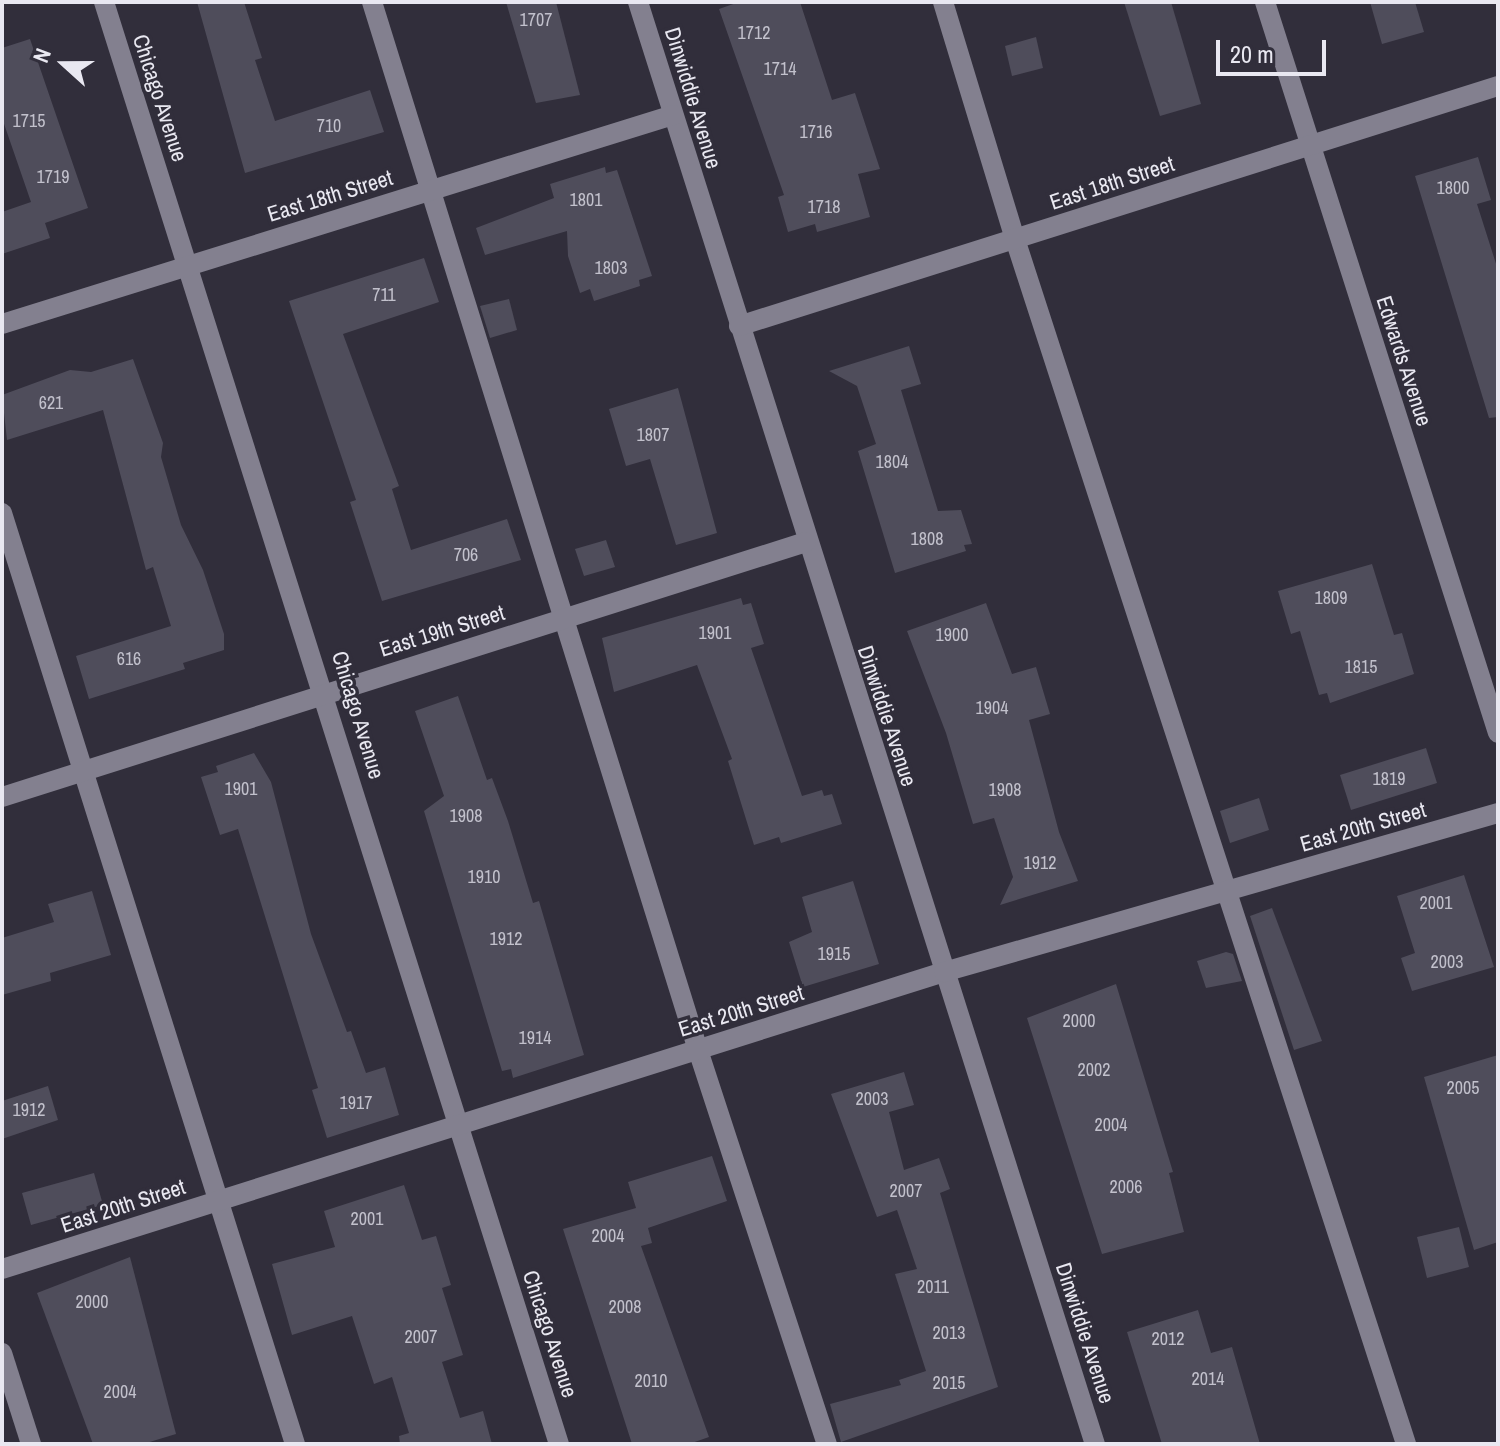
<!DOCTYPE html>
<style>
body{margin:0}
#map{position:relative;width:1500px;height:1446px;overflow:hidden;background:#312e3b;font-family:"Archivo Narrow",sans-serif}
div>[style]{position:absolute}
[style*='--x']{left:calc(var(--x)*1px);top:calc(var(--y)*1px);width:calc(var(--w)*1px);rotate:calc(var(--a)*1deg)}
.building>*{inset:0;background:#4f4d5b}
.minor>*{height:20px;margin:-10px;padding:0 10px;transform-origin:10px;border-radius:10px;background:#83808f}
span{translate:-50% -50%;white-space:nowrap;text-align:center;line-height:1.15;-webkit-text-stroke:7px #312e3b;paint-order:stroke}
.number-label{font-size:18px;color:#c2c1cc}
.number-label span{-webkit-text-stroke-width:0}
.street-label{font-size:22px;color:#e9e8f1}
.frame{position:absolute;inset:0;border:4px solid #e9e8f1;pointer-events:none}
.north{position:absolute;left:24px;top:24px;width:80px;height:80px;-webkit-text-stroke:6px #312e3b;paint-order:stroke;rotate:291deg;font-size:22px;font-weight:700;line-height:32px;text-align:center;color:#e9e8f1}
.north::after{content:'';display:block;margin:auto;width:28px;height:36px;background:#e9e8f1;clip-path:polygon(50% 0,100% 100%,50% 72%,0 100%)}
.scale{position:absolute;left:1216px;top:40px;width:110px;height:36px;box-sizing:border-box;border:4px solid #e9e8f1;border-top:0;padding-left:10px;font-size:24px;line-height:28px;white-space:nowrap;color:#e9e8f1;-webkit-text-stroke:6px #312e3b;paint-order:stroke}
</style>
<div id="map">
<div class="building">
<i style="clip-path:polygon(197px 2px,244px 2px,262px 58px,255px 60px,275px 121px,370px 90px,384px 132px,245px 173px)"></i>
<i style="clip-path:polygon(506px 2px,556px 2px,580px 95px,536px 103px)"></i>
<i style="clip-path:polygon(739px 2px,800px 2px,832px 100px,855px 93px,880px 169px,858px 174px,870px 217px,817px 232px,815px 224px,788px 232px,778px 197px,784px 195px,719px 9px)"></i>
<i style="clip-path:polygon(1124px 2px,1171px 2px,1201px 104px,1160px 116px)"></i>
<i style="clip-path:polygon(1370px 2px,1415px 2px,1424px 32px,1382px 44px)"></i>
<i style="clip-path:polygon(1036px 37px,1043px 68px,1012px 76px,1005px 46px)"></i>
<i style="clip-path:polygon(30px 39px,88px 208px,45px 223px,50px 238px,2px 254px,2px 212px,31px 202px,2px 118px,2px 48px)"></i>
<i style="clip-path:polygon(1478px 157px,1491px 200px,1477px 204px,1498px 270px,1498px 417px,1489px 418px,1415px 176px)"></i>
<i style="clip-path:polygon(605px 167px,606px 173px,617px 170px,652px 276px,639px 280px,640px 286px,594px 301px,590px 289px,580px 293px,568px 256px,567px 231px,485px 255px,476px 228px,554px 198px,550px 184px)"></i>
<i style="clip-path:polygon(424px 258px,439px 302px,343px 334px,399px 486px,392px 489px,411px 550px,507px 519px,521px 560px,382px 601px,350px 502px,356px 500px,289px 301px)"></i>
<i style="clip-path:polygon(509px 299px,517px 330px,490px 338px,480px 306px)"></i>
<i style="clip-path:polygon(909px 346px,921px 384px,901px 390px,938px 511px,961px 510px,972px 544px,964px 545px,966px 551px,895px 573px,858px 451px,876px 444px,857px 386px,829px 371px)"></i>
<i style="clip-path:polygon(133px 359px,163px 443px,161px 457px,181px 525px,203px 570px,224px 634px,224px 650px,183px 663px,185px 669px,89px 699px,76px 656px,171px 626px,153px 567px,146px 570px,103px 410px,7px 440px,2px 395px,70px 370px,91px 372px)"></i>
<i style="clip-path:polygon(678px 388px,717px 533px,676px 545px,650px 459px,626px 466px,609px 409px)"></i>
<i style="clip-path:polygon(606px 540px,615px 567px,584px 576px,575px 549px)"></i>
<i style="clip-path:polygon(1372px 564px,1394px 635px,1402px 633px,1414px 674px,1330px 703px,1327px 693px,1319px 695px,1300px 631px,1291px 634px,1278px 591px)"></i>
<i style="clip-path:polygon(741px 598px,743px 605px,751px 603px,764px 644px,751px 648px,802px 796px,822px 790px,824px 796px,832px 794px,842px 824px,781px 843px,779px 837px,754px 845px,728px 761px,732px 759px,697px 665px,614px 692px,602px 638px)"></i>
<i style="clip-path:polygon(986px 603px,1012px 674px,1036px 667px,1050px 714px,1029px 720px,1059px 832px,1078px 881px,1000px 905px,1013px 877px,994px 818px,973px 824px,946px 733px,907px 631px)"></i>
<i style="clip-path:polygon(458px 696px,487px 780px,492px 778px,508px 821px,533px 903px,539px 901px,584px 1055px,513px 1078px,511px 1069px,502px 1071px,424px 811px,444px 796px,415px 711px)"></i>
<i style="clip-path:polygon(1426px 748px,1437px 783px,1351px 810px,1340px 775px)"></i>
<i style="clip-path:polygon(254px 753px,271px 782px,311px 934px,347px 1032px,351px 1031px,366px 1073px,385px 1067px,399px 1115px,327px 1138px,312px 1090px,318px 1088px,238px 829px,220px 835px,201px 777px,218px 772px,216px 766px)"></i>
<i style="clip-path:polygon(1259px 798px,1269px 830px,1230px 843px,1220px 811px)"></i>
<i style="clip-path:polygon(1464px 875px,1494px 967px,1412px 991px,1401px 958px,1415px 953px,1397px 896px)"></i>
<i style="clip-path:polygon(853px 881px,879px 964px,803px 987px,789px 942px,812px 932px,802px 897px)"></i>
<i style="clip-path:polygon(92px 891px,111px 955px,50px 973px,51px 981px,2px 995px,2px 938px,54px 922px,48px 904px)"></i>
<i style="clip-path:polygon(1272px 908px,1322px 1041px,1294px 1050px,1250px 916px)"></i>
<i style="clip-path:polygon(1226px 952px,1233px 954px,1242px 981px,1206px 988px,1197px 961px)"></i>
<i style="clip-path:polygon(1116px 984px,1173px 1172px,1169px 1173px,1184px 1232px,1102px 1254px,1027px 1018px)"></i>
<i style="clip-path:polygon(1498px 1055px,1498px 1242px,1474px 1250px,1424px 1077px)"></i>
<i style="clip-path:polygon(904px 1072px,914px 1105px,889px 1112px,904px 1170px,939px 1158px,950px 1189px,940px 1193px,998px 1387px,841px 1442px,830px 1404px,901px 1385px,899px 1380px,926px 1371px,895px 1274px,917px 1269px,897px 1210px,877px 1217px,831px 1094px)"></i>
<i style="clip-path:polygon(48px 1086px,58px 1120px,2px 1139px,2px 1101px)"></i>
<i style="clip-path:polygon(712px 1156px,727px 1201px,648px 1228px,652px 1243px,641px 1246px,709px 1437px,689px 1444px,632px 1444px,563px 1229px,636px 1208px,628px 1182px)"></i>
<i style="clip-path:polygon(94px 1173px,103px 1205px,31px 1225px,22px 1193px)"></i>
<i style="clip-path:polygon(404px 1185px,422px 1240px,436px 1236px,451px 1285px,442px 1288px,463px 1355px,442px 1362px,460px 1418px,483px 1411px,492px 1444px,400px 1444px,399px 1436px,409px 1433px,392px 1377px,374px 1384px,352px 1316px,292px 1335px,272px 1264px,335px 1247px,324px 1211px)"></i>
<i style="clip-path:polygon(1459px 1227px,1469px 1267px,1427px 1278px,1417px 1237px)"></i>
<i style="clip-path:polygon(130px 1257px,176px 1434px,143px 1444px,93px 1444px,37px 1293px)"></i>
<i style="clip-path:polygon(1198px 1310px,1211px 1353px,1232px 1347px,1260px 1444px,1162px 1444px,1127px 1332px)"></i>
</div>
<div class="minor">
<i style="--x:104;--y:2;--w:1512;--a:72.49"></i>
<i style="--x:372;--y:2;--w:1098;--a:72.72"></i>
<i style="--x:698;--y:1050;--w:415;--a:71.9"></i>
<i style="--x:638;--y:2;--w:1513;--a:72.42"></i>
<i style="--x:943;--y:2;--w:248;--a:73.1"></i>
<i style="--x:1015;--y:239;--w:1267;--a:72.02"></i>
<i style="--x:1265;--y:2;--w:767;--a:72.32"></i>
<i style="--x:2;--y:324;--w:703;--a:-17.3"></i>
<i style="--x:739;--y:326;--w:796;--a:-17.55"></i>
<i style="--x:2;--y:513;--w:976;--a:72.53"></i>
<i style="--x:2;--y:797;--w:843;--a:-17.6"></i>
<i style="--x:2;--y:1269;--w:988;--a:-17.5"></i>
<i style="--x:944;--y:972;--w:576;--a:-16.01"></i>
<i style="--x:2;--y:1353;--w:96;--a:72.3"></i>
</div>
<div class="number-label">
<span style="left:536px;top:20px">1707</span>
<span style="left:754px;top:33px">1712</span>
<span style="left:780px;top:69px">1714</span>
<span style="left:29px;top:121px">1715</span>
<span style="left:329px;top:126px">710</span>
<span style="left:816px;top:132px">1716</span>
<span style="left:53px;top:177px">1719</span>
<span style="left:1453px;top:188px">1800</span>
<span style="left:586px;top:200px">1801</span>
<span style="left:824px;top:207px">1718</span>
<span style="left:611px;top:268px">1803</span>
<span style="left:384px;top:295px">711</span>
<span style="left:51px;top:403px">621</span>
<span style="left:653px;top:435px">1807</span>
<span style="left:892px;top:462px">1804</span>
<span style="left:927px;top:539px">1808</span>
<span style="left:466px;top:555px">706</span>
<span style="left:1331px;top:598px">1809</span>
<span style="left:715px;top:633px">1901</span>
<span style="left:952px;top:635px">1900</span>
<span style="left:129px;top:659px">616</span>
<span style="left:1361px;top:667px">1815</span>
<span style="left:992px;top:708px">1904</span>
<span style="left:1389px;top:779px">1819</span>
<span style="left:241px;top:789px">1901</span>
<span style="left:1005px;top:790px">1908</span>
<span style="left:466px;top:816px">1908</span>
<span style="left:1040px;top:863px">1912</span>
<span style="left:484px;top:877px">1910</span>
<span style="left:1436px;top:903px">2001</span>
<span style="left:506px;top:939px">1912</span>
<span style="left:834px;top:954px">1915</span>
<span style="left:1447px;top:962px">2003</span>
<span style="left:1079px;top:1021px">2000</span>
<span style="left:535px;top:1038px">1914</span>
<span style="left:1094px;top:1070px">2002</span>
<span style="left:1463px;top:1088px">2005</span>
<span style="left:872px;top:1099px">2003</span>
<span style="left:356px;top:1103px">1917</span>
<span style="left:29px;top:1110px">1912</span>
<span style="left:1111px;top:1125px">2004</span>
<span style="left:1126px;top:1187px">2006</span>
<span style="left:906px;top:1191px">2007</span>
<span style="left:367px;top:1219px">2001</span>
<span style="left:608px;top:1236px">2004</span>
<span style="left:933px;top:1287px">2011</span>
<span style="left:92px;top:1302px">2000</span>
<span style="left:625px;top:1307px">2008</span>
<span style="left:949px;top:1333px">2013</span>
<span style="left:421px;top:1337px">2007</span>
<span style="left:1168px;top:1339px">2012</span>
<span style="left:1208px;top:1379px">2014</span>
<span style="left:651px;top:1381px">2010</span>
<span style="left:949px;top:1383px">2015</span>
<span style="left:120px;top:1392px">2004</span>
</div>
<div class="street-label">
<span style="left:160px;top:98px;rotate:72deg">Chicago Avenue</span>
<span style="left:693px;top:98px;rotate:73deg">Dinwiddie Avenue</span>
<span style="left:1112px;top:183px;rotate:-18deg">East 18th Street</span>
<span style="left:330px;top:196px;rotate:-17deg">East 18th Street</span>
<span style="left:1404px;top:361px;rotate:72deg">Edwards Avenue</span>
<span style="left:442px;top:631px;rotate:-17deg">East 19th Street</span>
<span style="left:358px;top:715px;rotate:73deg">Chicago Avenue</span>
<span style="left:887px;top:716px;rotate:72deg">Dinwiddie Avenue</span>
<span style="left:1363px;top:827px;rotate:-16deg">East 20th Street</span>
<span style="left:741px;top:1011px;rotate:-17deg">East 20th Street</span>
<span style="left:123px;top:1206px;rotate:-18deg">East 20th Street</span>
<span style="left:1085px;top:1333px;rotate:72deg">Dinwiddie Avenue</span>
<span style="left:550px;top:1334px;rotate:72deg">Chicago Avenue</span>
</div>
<div class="frame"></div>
<div class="north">N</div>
<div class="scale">20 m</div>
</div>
